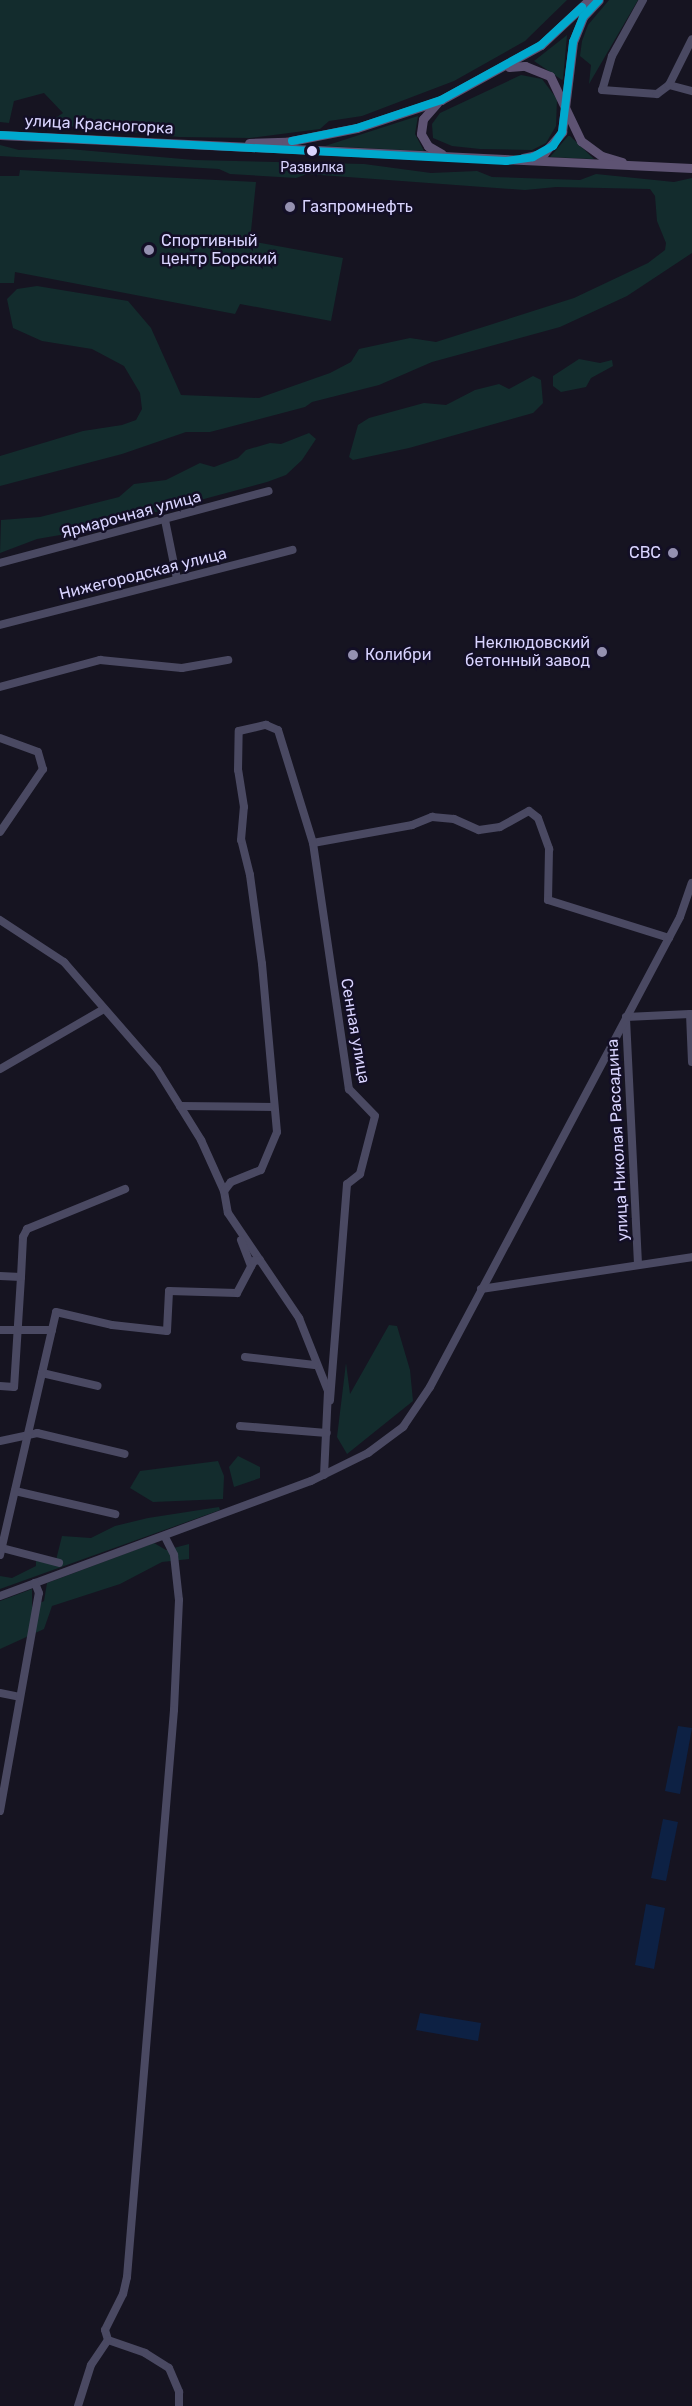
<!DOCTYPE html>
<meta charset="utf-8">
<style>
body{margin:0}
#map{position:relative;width:692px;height:2406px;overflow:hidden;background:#161421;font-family:Rubik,sans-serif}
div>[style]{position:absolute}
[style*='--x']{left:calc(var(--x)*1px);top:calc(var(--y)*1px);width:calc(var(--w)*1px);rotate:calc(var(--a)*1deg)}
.green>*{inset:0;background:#132c2d}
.water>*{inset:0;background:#0d2144}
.minor>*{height:8px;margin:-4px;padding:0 4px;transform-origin:4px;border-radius:4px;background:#4a4962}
.major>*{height:9px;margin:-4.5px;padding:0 4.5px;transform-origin:4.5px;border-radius:4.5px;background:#5e5373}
.bus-1>*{height:8px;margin:-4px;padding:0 4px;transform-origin:4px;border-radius:4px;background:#00a9ce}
.dots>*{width:16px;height:16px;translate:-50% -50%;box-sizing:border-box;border:3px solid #130f26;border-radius:50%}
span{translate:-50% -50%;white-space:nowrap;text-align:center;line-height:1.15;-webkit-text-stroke:5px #130f26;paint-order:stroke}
.bus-label{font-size:14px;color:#d9d4ff}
.street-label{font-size:16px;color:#d9d4ff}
.poi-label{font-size:16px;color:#d9d4ff}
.left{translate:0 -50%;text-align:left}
.right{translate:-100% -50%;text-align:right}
</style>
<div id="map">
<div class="green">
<i style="clip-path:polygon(0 0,567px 0,525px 41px,454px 81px,362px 116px,329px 121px,320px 129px,250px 138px,179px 137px,56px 125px,51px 121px,63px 113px,44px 93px,14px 101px,9px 123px,0 122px)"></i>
<i style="clip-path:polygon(609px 0,638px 0,589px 84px,591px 65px,580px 56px,582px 41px,588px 25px)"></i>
<i style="clip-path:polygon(567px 35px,563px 79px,562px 80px,534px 61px)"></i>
<i style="clip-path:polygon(521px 75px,542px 79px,557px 99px,556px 126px,546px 143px,532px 150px,480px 149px,452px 146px,433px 138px,432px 124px,440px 113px)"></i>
<i style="clip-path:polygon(418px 116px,415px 134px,424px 151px,325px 146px)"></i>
<i style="clip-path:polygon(568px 136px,570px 136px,594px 159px,550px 157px)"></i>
<i style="clip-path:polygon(0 145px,19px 150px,69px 149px,194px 160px,364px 164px,431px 173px,477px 171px,492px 177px,580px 180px,596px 174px,674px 182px,692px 178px,692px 253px,627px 296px,560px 327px,432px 362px,379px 385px,312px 402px,305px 407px,210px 432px,186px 432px,122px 454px,0 486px,0 456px,83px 431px,122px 425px,136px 420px,142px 409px,140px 393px,124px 366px,92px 349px,42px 341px,13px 328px,7px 299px,17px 289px,37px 286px,128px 301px,151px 328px,181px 395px,259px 398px,330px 373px,351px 362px,359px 349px,410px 338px,436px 342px,574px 298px,648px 263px,665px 250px,666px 243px,657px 221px,655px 196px,650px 189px,556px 187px,525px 190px,307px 174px,296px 178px,230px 174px,219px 169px,0 156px)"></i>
<i style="clip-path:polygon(20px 170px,256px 182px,250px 241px,343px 258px,331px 321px,240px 304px,235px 314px,15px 272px,14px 283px,0 283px,0 176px,19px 176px)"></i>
<i style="clip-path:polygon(579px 359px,600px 363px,612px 360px,613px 366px,591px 378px,586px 387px,561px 392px,553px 386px,553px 376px)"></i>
<i style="clip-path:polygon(533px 376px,541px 380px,543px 403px,533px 413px,409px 448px,353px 460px,349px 457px,358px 425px,369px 418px,424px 403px,446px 405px,475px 390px,499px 384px,509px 389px)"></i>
<i style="clip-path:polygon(309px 433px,316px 439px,302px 460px,286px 475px,267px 482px,89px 530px,37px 539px,0 553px,1px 520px,40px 517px,119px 497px,134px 484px,166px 480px,200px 463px,214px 467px,238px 458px,246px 450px,270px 443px,281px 444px)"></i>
<i style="clip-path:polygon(389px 1325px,397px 1326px,410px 1370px,413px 1401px,347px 1454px,337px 1437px,346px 1363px,350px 1394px)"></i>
<i style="clip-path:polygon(238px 1456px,260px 1467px,260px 1478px,234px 1487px,229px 1467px)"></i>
<i style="clip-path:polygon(218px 1461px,224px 1476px,223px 1499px,153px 1502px,130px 1488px,140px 1471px)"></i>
<i style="clip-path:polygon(219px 1507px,220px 1510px,0 1589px,0 1576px,12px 1578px,36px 1566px,36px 1561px,56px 1560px,62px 1536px,91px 1538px,115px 1526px,148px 1518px)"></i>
<i style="clip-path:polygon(154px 1543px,166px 1550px,189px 1544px,189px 1559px,162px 1562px,120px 1584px,52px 1606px,44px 1629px,0 1649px,0 1601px,32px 1589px,32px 1607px,44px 1601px,47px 1583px)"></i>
</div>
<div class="water">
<i style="clip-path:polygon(678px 1726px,692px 1728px,680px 1794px,665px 1791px)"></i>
<i style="clip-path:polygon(663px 1819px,678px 1822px,666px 1881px,651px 1878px)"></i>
<i style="clip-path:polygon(646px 1904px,665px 1908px,654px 1969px,635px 1965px)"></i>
<i style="clip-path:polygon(420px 2013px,481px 2023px,478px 2041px,416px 2030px)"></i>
</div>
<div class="minor">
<i style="--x:643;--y:0;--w:64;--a:119"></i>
<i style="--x:612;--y:56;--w:35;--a:106"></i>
<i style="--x:602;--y:90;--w:55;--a:4.2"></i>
<i style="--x:657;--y:94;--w:15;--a:-37"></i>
<i style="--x:669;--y:85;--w:24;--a:15"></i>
<i style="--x:669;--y:85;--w:51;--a:-63.4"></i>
<i style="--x:165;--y:520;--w:60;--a:78.5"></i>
<i style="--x:0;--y:563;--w:278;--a:-15"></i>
<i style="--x:0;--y:625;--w:302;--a:-14.4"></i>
<i style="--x:0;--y:687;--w:104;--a:-15.1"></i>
<i style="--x:100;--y:660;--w:82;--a:5.6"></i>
<i style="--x:182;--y:668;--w:47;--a:-9.9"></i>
<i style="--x:0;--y:738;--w:40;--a:20.2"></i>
<i style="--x:38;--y:752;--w:18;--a:74"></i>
<i style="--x:43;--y:769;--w:76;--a:124.3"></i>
<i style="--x:313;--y:843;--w:101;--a:-10.3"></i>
<i style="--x:412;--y:825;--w:22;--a:-22"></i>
<i style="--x:432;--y:817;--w:22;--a:5"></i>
<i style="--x:454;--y:819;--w:27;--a:24"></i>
<i style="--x:479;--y:830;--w:21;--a:-8"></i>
<i style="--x:500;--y:827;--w:33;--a:-29"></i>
<i style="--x:529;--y:811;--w:11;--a:38"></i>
<i style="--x:538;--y:818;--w:33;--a:70"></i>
<i style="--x:549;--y:849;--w:51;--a:91.1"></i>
<i style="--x:548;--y:900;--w:127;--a:17.4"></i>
<i style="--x:0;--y:920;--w:77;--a:33.3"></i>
<i style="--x:64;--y:962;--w:142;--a:49"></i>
<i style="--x:157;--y:1069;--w:84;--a:58.2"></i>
<i style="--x:201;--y:1140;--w:56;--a:65.7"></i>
<i style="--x:224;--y:1191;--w:22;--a:80"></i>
<i style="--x:228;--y:1213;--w:127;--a:55.9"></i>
<i style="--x:299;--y:1318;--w:79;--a:68.3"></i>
<i style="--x:328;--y:1391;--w:84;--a:92.7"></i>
<i style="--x:0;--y:1069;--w:120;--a:-30"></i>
<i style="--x:180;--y:1106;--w:94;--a:0.6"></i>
<i style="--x:224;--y:1191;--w:11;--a:-52"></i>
<i style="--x:231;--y:1182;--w:32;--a:-22"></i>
<i style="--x:261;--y:1170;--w:41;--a:-67.2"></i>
<i style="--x:277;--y:1132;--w:169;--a:-95.1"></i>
<i style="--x:262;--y:964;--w:90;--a:-97.7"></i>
<i style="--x:250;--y:875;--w:36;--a:-104"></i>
<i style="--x:241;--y:840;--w:33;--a:-85"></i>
<i style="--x:244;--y:807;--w:37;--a:-99"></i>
<i style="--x:238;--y:770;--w:39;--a:-89"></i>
<i style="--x:239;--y:731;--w:28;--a:-13"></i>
<i style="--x:266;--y:725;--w:13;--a:23"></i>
<i style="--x:278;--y:730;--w:118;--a:72.8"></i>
<i style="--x:313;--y:843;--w:249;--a:81.7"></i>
<i style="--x:349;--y:1089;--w:37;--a:46"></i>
<i style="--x:375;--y:1116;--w:60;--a:104.5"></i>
<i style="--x:360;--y:1174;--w:16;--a:142"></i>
<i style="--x:347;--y:1184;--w:217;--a:94.5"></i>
<i style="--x:241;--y:1240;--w:28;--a:69"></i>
<i style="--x:638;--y:1264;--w:247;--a:-92.8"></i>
<i style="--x:626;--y:1017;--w:64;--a:-2.7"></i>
<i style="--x:690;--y:1014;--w:48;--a:87.6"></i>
<i style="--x:0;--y:1276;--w:21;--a:3"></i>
<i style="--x:21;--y:1277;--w:110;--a:93.6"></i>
<i style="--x:14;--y:1387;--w:14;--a:-176"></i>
<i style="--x:21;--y:1277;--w:40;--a:-87.1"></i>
<i style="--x:23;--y:1237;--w:9;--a:-63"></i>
<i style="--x:27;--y:1229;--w:106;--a:-22.2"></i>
<i style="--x:481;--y:1289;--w:213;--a:-8.6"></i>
<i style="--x:0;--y:1330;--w:52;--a:0"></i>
<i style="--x:245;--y:1357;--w:70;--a:6.5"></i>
<i style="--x:42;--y:1373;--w:57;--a:13.1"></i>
<i style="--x:240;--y:1426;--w:87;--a:4.6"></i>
<i style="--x:0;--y:1441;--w:38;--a:-12"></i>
<i style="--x:37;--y:1433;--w:90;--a:13.4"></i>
<i style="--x:15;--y:1491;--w:103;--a:13"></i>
<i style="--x:165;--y:1537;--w:20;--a:63"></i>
<i style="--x:174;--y:1555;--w:45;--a:83.7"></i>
<i style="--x:179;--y:1600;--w:110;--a:92.6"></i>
<i style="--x:174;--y:1710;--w:569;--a:94.74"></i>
<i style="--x:127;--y:2277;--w:17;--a:103"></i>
<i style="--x:123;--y:2294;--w:40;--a:116.6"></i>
<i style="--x:105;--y:2330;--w:10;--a:73"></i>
<i style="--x:108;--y:2340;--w:39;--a:19"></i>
<i style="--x:145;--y:2353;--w:28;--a:32"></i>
<i style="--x:169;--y:2368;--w:26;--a:67"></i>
<i style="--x:179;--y:2392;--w:14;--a:90"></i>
<i style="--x:2;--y:1548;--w:59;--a:14.7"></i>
<i style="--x:0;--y:1555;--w:249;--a:-77"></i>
<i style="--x:56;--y:1312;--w:57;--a:13.1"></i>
<i style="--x:112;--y:1325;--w:55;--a:6.2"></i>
<i style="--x:167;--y:1331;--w:40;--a:-87.1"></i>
<i style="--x:169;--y:1291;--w:68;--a:1.7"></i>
<i style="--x:237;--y:1293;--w:36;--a:-62"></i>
<i style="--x:254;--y:1261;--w:6;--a:-9"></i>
<i style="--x:0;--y:1596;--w:332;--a:-20.3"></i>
<i style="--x:311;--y:1481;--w:64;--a:-26.2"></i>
<i style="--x:368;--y:1453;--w:44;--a:-36.6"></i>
<i style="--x:403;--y:1427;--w:48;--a:-56"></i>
<i style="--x:430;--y:1387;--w:532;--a:-61.99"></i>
<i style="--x:680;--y:917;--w:36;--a:-71"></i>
<i style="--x:0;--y:1693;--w:20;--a:11"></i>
<i style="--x:0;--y:1811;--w:221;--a:-79.9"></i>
<i style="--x:39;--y:1593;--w:11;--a:-112"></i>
<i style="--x:78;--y:2406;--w:43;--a:-72.4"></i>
<i style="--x:91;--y:2365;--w:30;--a:-56"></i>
</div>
<div class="major">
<i style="--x:509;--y:67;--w:16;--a:-4"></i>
<i style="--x:525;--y:66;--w:27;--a:22"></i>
<i style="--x:550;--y:76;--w:72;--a:64.5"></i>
<i style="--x:581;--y:141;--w:26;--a:36"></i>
<i style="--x:602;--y:156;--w:21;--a:17"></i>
<i style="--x:437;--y:103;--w:21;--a:131"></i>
<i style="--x:423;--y:119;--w:15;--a:98"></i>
<i style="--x:421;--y:134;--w:14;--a:60"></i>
<i style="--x:428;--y:146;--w:16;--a:30"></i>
<i style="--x:0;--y:135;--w:693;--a:2.73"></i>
<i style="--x:249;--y:143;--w:37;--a:-2"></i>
<i style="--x:286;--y:142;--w:72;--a:-11.2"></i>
<i style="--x:357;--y:128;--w:89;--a:-18.4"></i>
<i style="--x:441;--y:100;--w:114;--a:-28.8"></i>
<i style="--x:541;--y:45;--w:66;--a:-43.2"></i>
<i style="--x:523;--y:158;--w:22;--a:-13"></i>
<i style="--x:544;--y:153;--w:28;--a:-49"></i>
<i style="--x:562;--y:132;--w:91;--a:-83"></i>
<i style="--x:573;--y:42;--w:27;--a:-68"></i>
<i style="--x:583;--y:17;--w:23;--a:-47"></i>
</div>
<div class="bus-1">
<i style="--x:0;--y:135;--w:507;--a:2.94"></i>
<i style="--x:506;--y:161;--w:27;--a:-8"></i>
<i style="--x:533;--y:157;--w:23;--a:-29"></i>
<i style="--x:553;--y:146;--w:17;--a:-57"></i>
<i style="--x:562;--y:132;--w:91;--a:-83"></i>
<i style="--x:573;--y:42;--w:27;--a:-68"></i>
<i style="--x:583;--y:17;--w:23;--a:-47"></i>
<i style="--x:292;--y:141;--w:66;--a:-11.3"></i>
<i style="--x:357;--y:128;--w:89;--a:-18.4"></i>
<i style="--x:441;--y:100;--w:114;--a:-28.8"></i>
<i style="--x:541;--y:45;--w:56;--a:-42.8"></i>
</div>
<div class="dots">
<i style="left:312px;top:151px;background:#d9d4ff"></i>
<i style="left:290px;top:207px;background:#9591b1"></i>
<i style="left:149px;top:250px;background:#9591b1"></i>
<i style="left:673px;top:553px;background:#9591b1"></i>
<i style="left:602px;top:652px;background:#9591b1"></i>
<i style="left:353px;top:655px;background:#9591b1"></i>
</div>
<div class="bus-label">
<span style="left:312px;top:168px">Развилка</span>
</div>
<div class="street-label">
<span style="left:99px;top:125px;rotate:3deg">улица Красногорка</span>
<span style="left:131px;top:515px;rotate:-15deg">Ярмарочная улица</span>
<span style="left:143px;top:574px;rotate:-14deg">Нижегородская улица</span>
<span style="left:355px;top:1031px;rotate:80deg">Сенная улица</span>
<span style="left:618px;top:1140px;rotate:-93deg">улица Николая Рассадина</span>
</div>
<div class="poi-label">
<span class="left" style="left:302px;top:207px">Газпромнефть</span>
<span class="left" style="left:161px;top:250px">Спортивный<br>центр Борский</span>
<span class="right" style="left:661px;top:553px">СВС</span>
<span class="right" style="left:590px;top:652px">Неклюдовский<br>бетонный завод</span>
<span class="left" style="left:365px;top:655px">Колибри</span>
</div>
</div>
